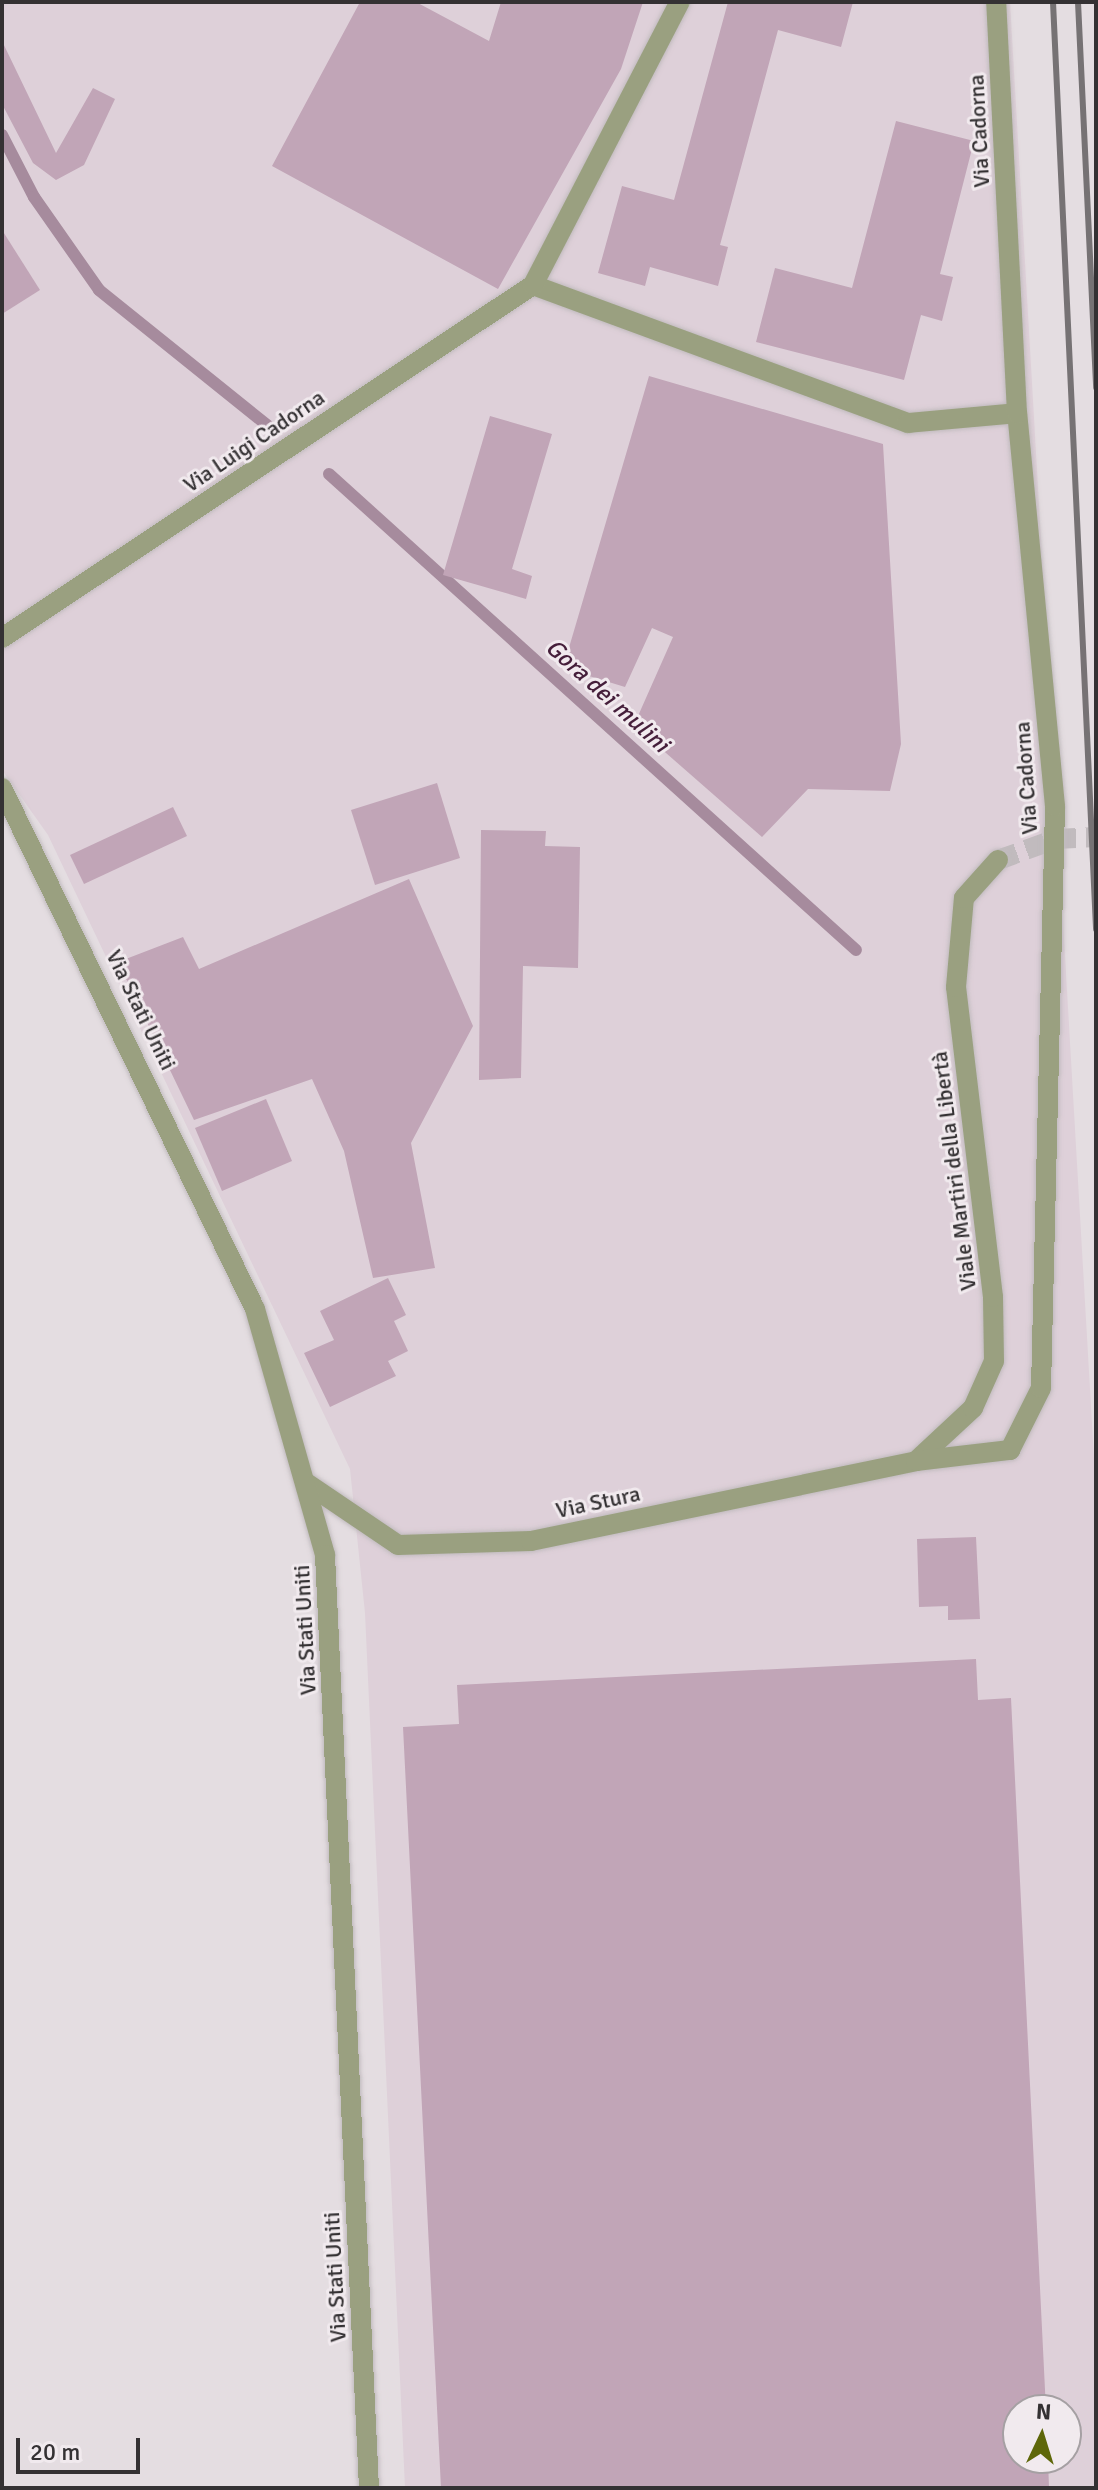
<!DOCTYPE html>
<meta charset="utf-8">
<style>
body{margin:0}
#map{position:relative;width:1098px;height:2490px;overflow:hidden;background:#e4dde1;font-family:Signika,sans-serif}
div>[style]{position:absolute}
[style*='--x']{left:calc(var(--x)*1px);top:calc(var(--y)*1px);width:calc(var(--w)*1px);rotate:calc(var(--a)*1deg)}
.built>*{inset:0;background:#ded0d9}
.stream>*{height:12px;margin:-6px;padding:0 6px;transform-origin:6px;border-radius:6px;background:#a68b9d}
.building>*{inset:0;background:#c1a5b7}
.minor-tunnel>*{height:20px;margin-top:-10px;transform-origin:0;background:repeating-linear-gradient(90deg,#c1bbbe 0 20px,transparent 0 30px)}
.roads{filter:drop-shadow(0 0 2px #c1bbbe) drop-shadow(0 0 2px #c1bbbe)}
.minor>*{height:20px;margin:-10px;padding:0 10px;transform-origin:10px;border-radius:10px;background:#9aa080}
.tertiary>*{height:20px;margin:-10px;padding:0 10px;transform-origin:10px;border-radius:10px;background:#9aa080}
.rail>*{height:6px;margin:-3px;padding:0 3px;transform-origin:3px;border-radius:3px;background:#767274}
span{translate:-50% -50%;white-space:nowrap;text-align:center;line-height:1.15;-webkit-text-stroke:6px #f1eaee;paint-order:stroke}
.street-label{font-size:22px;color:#343133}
.water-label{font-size:24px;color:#451e3a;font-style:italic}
.frame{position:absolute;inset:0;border:4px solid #343133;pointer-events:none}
.north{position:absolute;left:1002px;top:2394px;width:80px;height:80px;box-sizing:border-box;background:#f1eaee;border:2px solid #a5a0a3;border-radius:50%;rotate:4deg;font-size:22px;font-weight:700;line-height:32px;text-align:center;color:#343133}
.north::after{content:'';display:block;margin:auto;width:28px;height:36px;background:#5e6709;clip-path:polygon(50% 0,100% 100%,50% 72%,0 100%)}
.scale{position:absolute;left:16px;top:2438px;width:124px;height:36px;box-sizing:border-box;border:4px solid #343133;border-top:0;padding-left:10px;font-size:24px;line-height:28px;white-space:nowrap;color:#343133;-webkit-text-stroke:6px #f1eaee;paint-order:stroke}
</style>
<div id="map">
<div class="built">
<i style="clip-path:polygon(evenodd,2px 2px,1010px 2px,1096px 1493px,1096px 2488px,405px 2488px,365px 1613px,350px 1469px,48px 835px,2px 770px,2px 2px,1018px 2410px,1066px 2410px,1066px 2458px,1018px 2458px,1018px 2410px)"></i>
</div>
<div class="stream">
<i style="--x:2;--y:135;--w:70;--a:62.7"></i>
<i style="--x:34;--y:197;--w:113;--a:55"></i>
<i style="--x:99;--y:290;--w:217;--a:38.8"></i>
<i style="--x:329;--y:474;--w:710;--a:42.09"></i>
</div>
<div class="building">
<i style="clip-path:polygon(360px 2px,416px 2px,489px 41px,501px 2px,643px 2px,621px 69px,498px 289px,272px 166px)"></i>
<i style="clip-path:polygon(728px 2px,853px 2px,841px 47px,778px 30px,720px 245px,728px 247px,718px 286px,650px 267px,645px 286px,598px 273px,622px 186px,674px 200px)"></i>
<i style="clip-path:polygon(2px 41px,56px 153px,93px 88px,115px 99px,84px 165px,56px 180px,33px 163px,2px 104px)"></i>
<i style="clip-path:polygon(896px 121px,974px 141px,940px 274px,953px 277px,942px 321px,921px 315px,904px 380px,756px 342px,775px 268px,852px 288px)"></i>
<i style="clip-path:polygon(2px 230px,40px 290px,2px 314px)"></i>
<i style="clip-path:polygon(649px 376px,883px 444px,901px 744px,890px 791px,808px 789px,762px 837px,634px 725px,673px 637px,652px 628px,625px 687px,563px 668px)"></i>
<i style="clip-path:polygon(490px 416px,552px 434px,512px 569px,532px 576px,526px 599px,443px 575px)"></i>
<i style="clip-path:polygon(437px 783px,460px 858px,375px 885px,351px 810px)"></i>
<i style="clip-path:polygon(173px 807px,187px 836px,84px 884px,70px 855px)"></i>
<i style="clip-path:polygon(481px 830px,546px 831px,545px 846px,580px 847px,578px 968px,523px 966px,521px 1078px,479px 1080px)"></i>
<i style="clip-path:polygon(409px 879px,473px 1026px,411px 1143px,435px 1268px,373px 1278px,344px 1151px,312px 1079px,194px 1120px,118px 962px,183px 937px,199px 969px)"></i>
<i style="clip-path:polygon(266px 1099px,292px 1161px,222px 1191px,195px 1128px)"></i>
<i style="clip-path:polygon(388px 1278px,406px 1315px,394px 1321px,408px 1351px,388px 1361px,396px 1376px,330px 1407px,304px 1353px,334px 1340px,320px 1311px)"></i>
<i style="clip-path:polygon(976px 1537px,980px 1619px,948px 1620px,948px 1606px,919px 1607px,917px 1539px)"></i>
<i style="clip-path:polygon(976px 1659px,978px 1700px,1011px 1698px,1046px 2410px,1018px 2410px,1018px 2458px,1048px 2458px,1049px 2488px,441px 2488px,403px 1727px,459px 1724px,457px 1685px)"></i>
</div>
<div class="minor-tunnel">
<i style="--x:998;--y:860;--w:62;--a:-19.9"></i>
<i style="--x:1056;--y:839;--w:40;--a:-2.9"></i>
</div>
<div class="roads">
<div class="minor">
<i style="--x:533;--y:285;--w:400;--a:20.2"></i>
<i style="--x:908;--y:423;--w:109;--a:-5.2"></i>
<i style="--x:2;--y:638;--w:638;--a:-33.62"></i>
<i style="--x:533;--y:285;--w:319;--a:-62.6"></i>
<i style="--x:916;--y:1461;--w:78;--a:-42.9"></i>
<i style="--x:973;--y:1408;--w:51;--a:-65.9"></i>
<i style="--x:994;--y:1361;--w:64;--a:-90.9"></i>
<i style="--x:993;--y:1297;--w:312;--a:-96.8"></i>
<i style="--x:956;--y:987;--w:89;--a:-84.9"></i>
<i style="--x:964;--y:898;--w:51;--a:-48.2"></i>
<i style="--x:305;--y:1482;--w:112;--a:34.1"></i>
<i style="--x:398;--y:1545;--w:133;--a:-1.7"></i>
<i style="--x:531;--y:1541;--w:393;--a:-11.7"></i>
<i style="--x:916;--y:1461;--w:95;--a:-6.7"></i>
<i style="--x:1010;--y:1450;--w:69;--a:-63.4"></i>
<i style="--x:1041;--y:1388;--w:582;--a:-88.62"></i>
<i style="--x:1055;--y:806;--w:395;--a:-95.5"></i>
<i style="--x:1017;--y:413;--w:412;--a:-92.9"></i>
</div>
<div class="tertiary">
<i style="--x:2;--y:788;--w:579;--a:64.1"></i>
<i style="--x:255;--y:1309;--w:256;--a:74.1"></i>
<i style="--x:325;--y:1555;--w:934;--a:87.3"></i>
</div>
</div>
<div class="rail">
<i style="--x:1053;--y:2;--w:928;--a:87.34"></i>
<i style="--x:1078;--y:2;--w:386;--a:87.3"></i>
</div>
<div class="street-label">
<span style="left:979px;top:131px;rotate:-93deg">Via Cadorna</span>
<span style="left:254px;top:441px;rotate:-34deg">Via Luigi Cadorna</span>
<span style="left:1026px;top:778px;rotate:-94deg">Via Cadorna</span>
<span style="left:141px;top:1010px;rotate:64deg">Via Stati Uniti</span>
<span style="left:954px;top:1171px;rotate:-97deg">Viale Martiri della Libertà</span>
<span style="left:598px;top:1502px;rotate:-12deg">Via Stura</span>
<span style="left:305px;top:1630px;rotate:-93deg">Via Stati Uniti</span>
<span style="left:335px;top:2277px;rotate:-93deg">Via Stati Uniti</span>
</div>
<div class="water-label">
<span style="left:607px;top:696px;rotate:42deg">Gora dei mulini</span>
</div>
<div class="frame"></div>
<div class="north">N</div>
<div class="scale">20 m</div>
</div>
